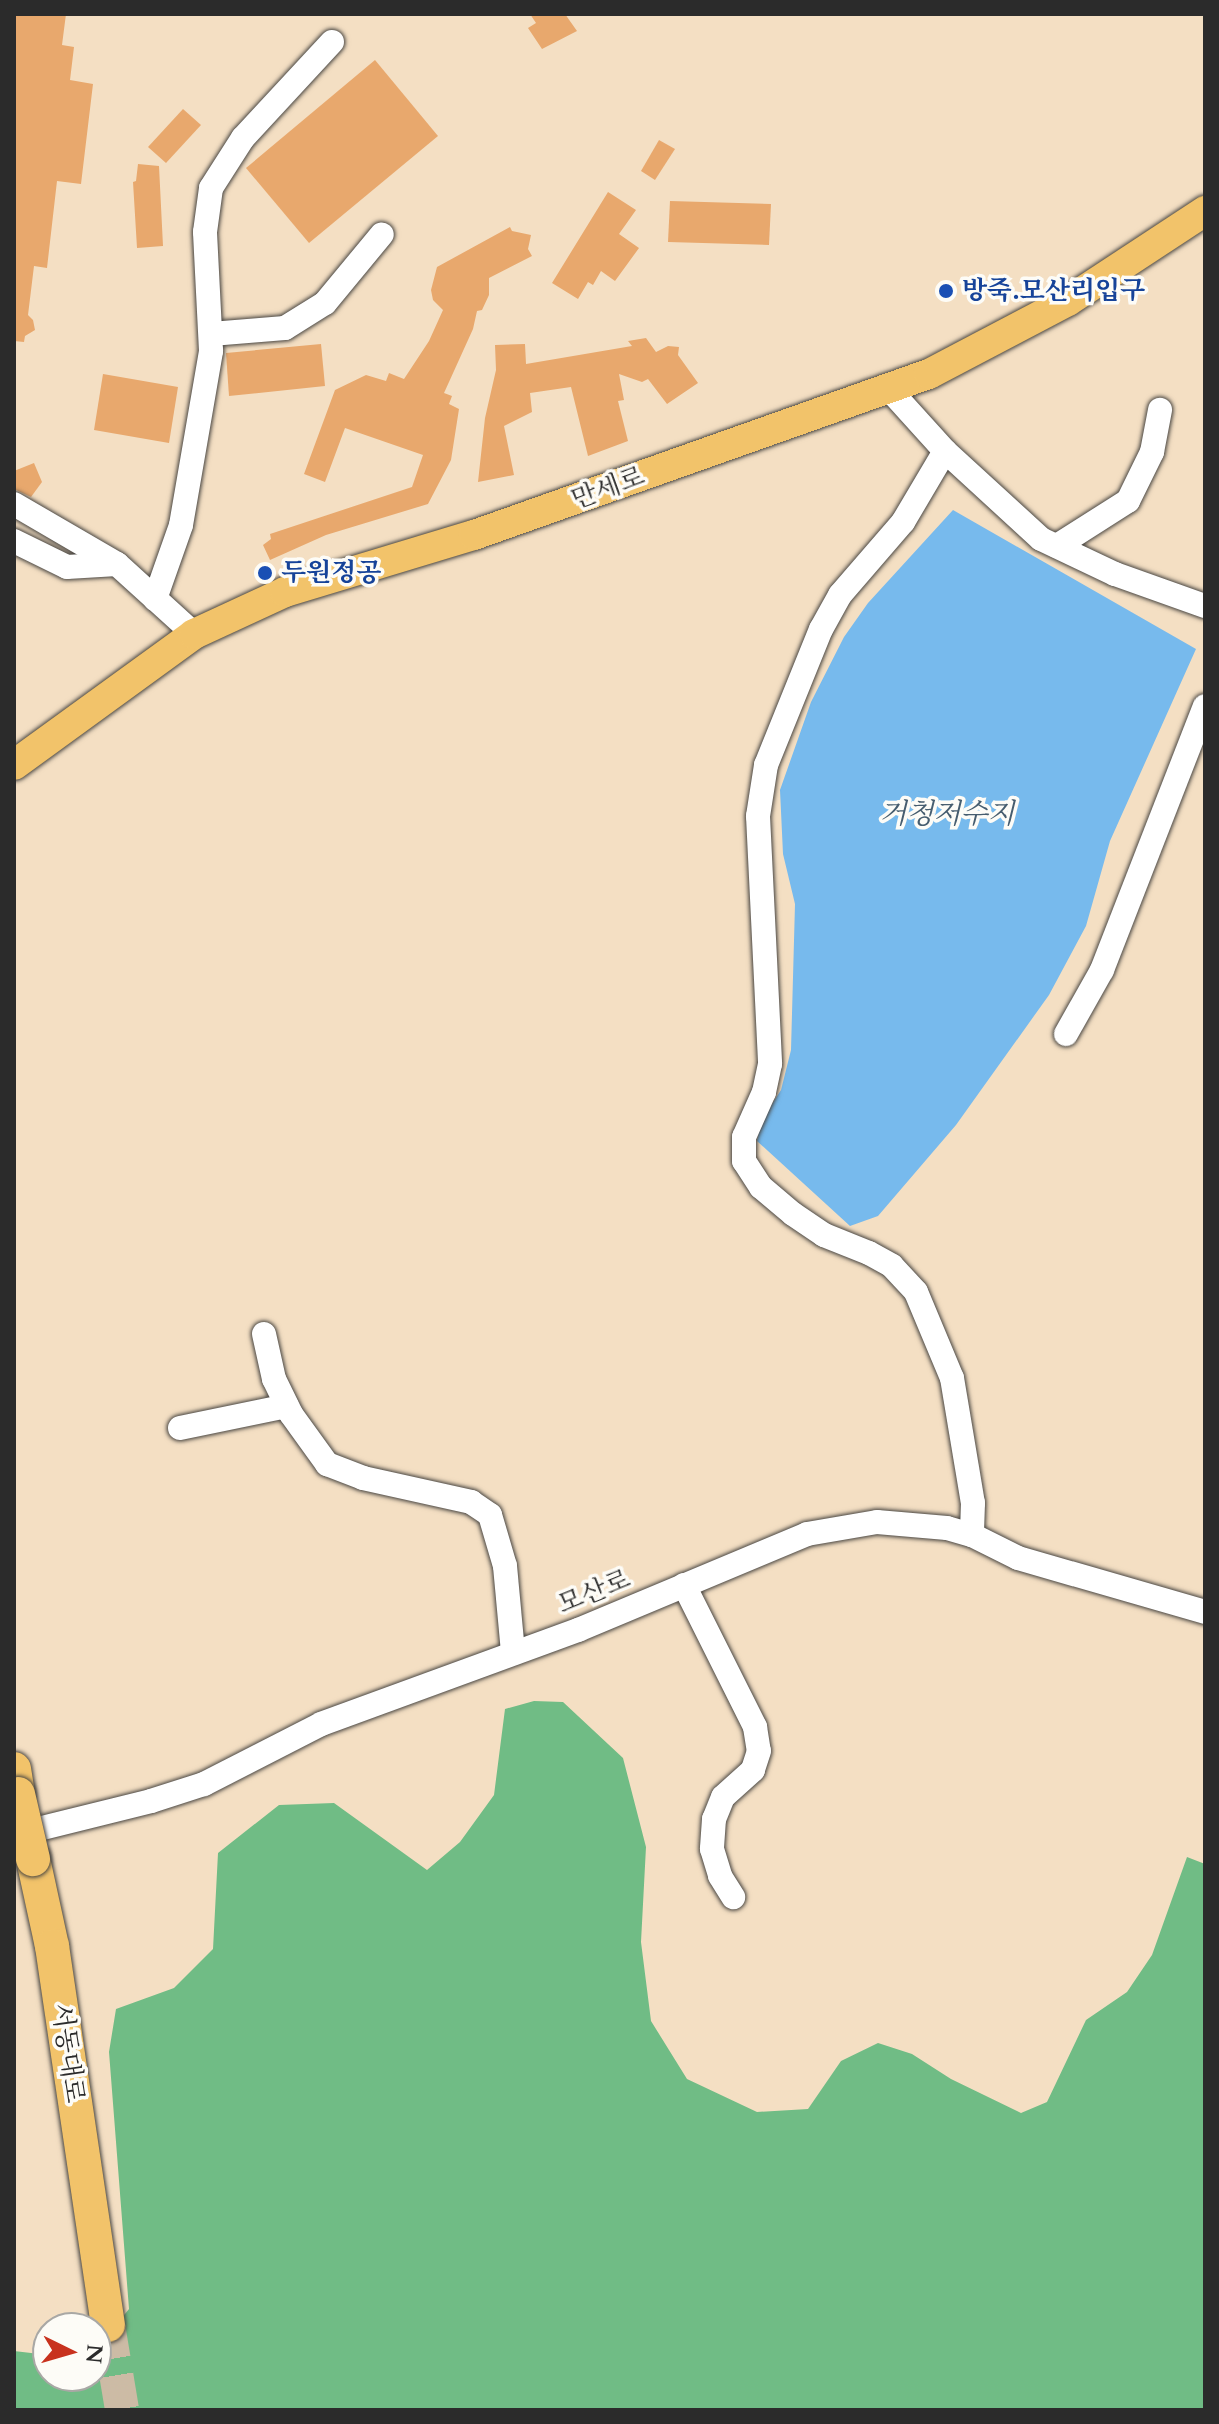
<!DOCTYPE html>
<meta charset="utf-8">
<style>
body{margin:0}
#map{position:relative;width:1219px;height:2424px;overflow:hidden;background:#f4dfc3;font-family:Cardo,"Noto Serif KR",serif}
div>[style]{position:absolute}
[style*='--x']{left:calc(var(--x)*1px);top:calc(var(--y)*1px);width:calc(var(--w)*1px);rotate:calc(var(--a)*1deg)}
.forest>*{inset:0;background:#70bc85}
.water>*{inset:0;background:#77baed}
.building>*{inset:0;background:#e8a86d}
.highway-tunnel>*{height:34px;margin-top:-17px;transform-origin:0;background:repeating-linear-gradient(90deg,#ccbba5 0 34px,transparent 0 51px)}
.roads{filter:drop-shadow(0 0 2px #494642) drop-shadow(0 0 2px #494642)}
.minor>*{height:24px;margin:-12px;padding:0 12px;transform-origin:12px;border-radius:12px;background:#fff}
.major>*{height:30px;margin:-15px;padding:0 15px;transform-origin:15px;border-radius:15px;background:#f2c36a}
.highway>*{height:34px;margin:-17px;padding:0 17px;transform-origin:17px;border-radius:17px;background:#f2c36a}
.bridges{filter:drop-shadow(0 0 2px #494642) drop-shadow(0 0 2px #494642)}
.highway-bridge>*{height:34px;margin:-17px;padding:0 17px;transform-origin:17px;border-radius:17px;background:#f2c36a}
.dots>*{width:22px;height:22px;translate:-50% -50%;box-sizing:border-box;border:4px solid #fdfcf7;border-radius:50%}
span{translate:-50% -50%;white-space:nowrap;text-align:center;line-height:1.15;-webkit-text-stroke:7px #fdfcf7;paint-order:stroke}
.transit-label{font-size:26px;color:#164399;font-weight:700}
.left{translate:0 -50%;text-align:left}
.street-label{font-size:26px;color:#2b2b2b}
.water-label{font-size:28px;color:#465d6f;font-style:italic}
.frame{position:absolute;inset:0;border:16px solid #2b2b2b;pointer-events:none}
.north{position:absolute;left:32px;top:2312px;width:80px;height:80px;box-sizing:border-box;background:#fdfcf7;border:2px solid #a9a8a5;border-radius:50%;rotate:95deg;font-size:22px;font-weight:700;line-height:32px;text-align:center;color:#2b2b2b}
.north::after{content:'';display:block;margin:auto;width:28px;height:36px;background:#c8321e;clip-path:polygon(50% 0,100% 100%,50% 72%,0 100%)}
</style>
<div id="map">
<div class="forest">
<i style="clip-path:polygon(534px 1701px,563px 1702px,623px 1758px,646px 1847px,641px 1942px,651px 2021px,687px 2079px,757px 2112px,808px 2109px,841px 2061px,878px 2043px,912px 2054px,951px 2079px,1021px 2113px,1047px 2102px,1086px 2020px,1127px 1992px,1152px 1955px,1187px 1857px,1205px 1864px,1205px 2410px,14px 2410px,14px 2351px,48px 2355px,48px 2376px,96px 2376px,96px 2344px,103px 2341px,129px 2309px,109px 2052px,116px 2009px,174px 1988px,213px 1949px,218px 1853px,279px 1805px,334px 1803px,427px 1870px,460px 1842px,494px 1795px,505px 1709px)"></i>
</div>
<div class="water">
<i style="clip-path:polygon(953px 510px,1196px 649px,1110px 841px,1086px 926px,1049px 995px,956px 1125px,878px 1216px,850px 1226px,757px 1141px,761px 1121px,781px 1090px,791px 1050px,795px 904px,783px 854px,780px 790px,811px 702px,844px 637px,868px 603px)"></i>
</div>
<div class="building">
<i style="clip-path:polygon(14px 14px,66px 14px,62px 45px,74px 47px,70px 80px,93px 84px,81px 184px,57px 181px,47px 268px,34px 266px,28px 315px,33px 320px,35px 330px,25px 336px,24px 342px,14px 341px)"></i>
<i style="clip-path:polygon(530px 14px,565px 14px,577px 31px,542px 49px,528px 28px,536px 23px)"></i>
<i style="clip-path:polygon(375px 60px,438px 136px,309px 243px,246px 168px)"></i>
<i style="clip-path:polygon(183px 109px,201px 125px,166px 163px,148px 147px)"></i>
<i style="clip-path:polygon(659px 140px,675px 149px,655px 180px,641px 171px)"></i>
<i style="clip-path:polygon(138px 164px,159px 166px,163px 246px,137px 248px,133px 182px,136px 181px)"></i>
<i style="clip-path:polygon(608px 192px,636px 210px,619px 234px,639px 248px,615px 281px,601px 271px,593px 285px,588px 282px,578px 299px,552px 283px)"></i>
<i style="clip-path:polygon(670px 201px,771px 204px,769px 245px,668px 242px)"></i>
<i style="clip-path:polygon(510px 227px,512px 231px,531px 235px,528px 249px,532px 256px,489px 278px,489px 295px,482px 310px,477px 311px,473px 329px,444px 393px,452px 396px,449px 404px,459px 409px,451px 460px,428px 504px,326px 535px,270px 560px,263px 545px,271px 539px,270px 534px,412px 487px,423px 455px,345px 428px,325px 482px,304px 474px,335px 390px,366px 375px,386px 381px,389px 373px,404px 379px,429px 341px,443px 310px,433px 300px,431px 290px,437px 267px)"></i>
<i style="clip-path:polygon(646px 338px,656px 352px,668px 346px,679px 347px,678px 355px,698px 383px,667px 404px,648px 379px,642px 382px,619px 374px,624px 400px,618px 401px,628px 441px,588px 456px,571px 387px,530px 393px,532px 412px,504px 426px,514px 475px,478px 482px,485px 418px,496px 370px,495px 345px,525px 344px,526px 364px,632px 346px,628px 341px)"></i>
<i style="clip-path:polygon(321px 344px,325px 386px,229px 396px,226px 353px)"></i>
<i style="clip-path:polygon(103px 374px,178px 387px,169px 443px,94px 430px)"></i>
<i style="clip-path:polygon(34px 463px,42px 482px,31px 497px,14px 489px,14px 471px)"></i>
</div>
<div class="highway-tunnel">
<i style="--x:108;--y:2325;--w:86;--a:80.6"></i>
</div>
<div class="roads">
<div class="minor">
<i style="--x:211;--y:334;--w:74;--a:-4.6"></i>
<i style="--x:285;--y:328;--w:47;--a:-32"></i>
<i style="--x:325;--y:303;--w:89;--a:-50.4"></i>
<i style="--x:888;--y:388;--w:85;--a:47.9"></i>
<i style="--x:945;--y:451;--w:130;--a:42.5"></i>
<i style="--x:1041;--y:539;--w:82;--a:25.3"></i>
<i style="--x:1115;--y:574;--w:96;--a:19.6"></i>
<i style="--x:945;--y:451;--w:82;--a:120.6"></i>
<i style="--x:903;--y:522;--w:96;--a:130.8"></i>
<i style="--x:840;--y:595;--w:39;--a:119"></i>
<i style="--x:821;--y:629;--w:147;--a:112"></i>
<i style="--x:766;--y:765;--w:52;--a:98.9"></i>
<i style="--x:758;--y:816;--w:248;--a:87.2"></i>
<i style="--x:770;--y:1064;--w:29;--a:102"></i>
<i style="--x:764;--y:1092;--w:49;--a:114"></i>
<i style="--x:744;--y:1137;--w:24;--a:90"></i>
<i style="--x:744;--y:1161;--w:31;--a:57"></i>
<i style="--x:761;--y:1187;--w:42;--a:40.2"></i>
<i style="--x:793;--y:1214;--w:37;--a:34"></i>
<i style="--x:824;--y:1235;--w:48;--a:21.8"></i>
<i style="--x:869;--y:1253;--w:26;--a:29"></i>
<i style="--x:892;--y:1266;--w:35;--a:47"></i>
<i style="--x:916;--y:1292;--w:93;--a:67.3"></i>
<i style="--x:952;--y:1378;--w:127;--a:80.5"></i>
<i style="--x:973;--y:1503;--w:32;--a:92"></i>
<i style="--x:14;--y:504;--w:119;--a:30.2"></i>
<i style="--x:117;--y:564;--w:104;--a:42.3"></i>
<i style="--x:14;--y:541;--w:59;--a:26.1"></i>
<i style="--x:67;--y:567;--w:50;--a:-3.4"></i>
<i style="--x:1057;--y:546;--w:84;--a:-32.4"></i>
<i style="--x:1128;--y:501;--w:55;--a:-63.9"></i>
<i style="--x:1152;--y:452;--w:43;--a:-79.2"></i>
<i style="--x:155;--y:599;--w:78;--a:-70.6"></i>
<i style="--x:181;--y:525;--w:177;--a:-80.2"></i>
<i style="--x:211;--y:351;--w:119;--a:-92.9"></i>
<i style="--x:205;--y:232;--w:44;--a:-82.2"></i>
<i style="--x:211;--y:188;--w:59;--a:-57.4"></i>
<i style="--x:243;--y:138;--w:131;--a:-47.2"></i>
<i style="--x:1066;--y:1034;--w:73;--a:-60.6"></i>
<i style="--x:1102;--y:970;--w:283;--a:-68.7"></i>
<i style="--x:264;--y:1334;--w:46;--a:77.5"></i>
<i style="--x:274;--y:1379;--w:39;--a:64"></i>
<i style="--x:291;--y:1414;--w:62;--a:54.2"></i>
<i style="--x:327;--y:1464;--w:39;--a:21"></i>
<i style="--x:363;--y:1478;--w:111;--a:12.5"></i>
<i style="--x:471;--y:1502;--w:23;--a:34"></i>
<i style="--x:490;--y:1515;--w:53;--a:73.6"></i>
<i style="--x:505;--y:1566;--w:87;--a:84.7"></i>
<i style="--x:180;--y:1428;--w:109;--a:-11.6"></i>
<i style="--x:684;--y:1585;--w:159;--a:63.4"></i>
<i style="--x:755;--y:1727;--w:24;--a:81"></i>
<i style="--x:759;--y:1751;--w:20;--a:108"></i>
<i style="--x:753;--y:1770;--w:40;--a:138"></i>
<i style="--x:723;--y:1797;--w:24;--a:112"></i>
<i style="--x:714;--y:1819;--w:30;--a:94"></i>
<i style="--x:712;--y:1849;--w:28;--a:73"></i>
<i style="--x:720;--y:1876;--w:25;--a:58"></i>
<i style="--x:14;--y:1835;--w:141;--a:-13.9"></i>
<i style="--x:151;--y:1801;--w:56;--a:-17.8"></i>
<i style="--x:204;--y:1784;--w:131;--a:-27.1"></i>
<i style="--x:321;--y:1724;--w:274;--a:-20.1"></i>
<i style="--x:578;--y:1630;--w:248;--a:-22.7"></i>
<i style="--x:807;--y:1534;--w:71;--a:-9.7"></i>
<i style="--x:877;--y:1522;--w:70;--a:4.9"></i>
<i style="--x:947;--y:1528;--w:26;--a:16"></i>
<i style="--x:972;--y:1535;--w:51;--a:26.6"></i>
<i style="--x:1018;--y:1558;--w:195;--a:16.1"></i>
</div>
<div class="major">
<i style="--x:14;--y:765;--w:223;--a:-36"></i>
<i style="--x:194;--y:634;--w:100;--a:-24.8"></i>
<i style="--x:285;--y:592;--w:197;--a:-16.8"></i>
<i style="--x:474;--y:535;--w:483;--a:-19.5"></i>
<i style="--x:929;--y:374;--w:157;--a:-27.7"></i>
<i style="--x:1068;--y:301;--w:164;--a:-33.3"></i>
</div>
<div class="highway">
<i style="--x:14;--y:1769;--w:25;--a:81"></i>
<i style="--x:33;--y:1859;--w:89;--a:77.7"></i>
<i style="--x:52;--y:1946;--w:383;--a:81.6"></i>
</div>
</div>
<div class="bridges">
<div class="highway-bridge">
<i style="--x:18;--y:1794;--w:67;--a:77"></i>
</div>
</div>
<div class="dots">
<i style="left:946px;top:291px;background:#1a4fb4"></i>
<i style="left:265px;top:573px;background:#1a4fb4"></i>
</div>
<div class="transit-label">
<span class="left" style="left:962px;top:291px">방죽.모산리입구</span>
<span class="left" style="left:281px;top:573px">두원정공</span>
</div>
<div class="street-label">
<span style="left:608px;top:488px;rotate:-20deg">만세로</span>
<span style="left:594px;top:1592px;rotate:-22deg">모산로</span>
<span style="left:68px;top:2053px;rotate:82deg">서동대로</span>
</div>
<div class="water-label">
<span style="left:947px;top:814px">거청저수지</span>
</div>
<div class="frame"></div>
<div class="north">N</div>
</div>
